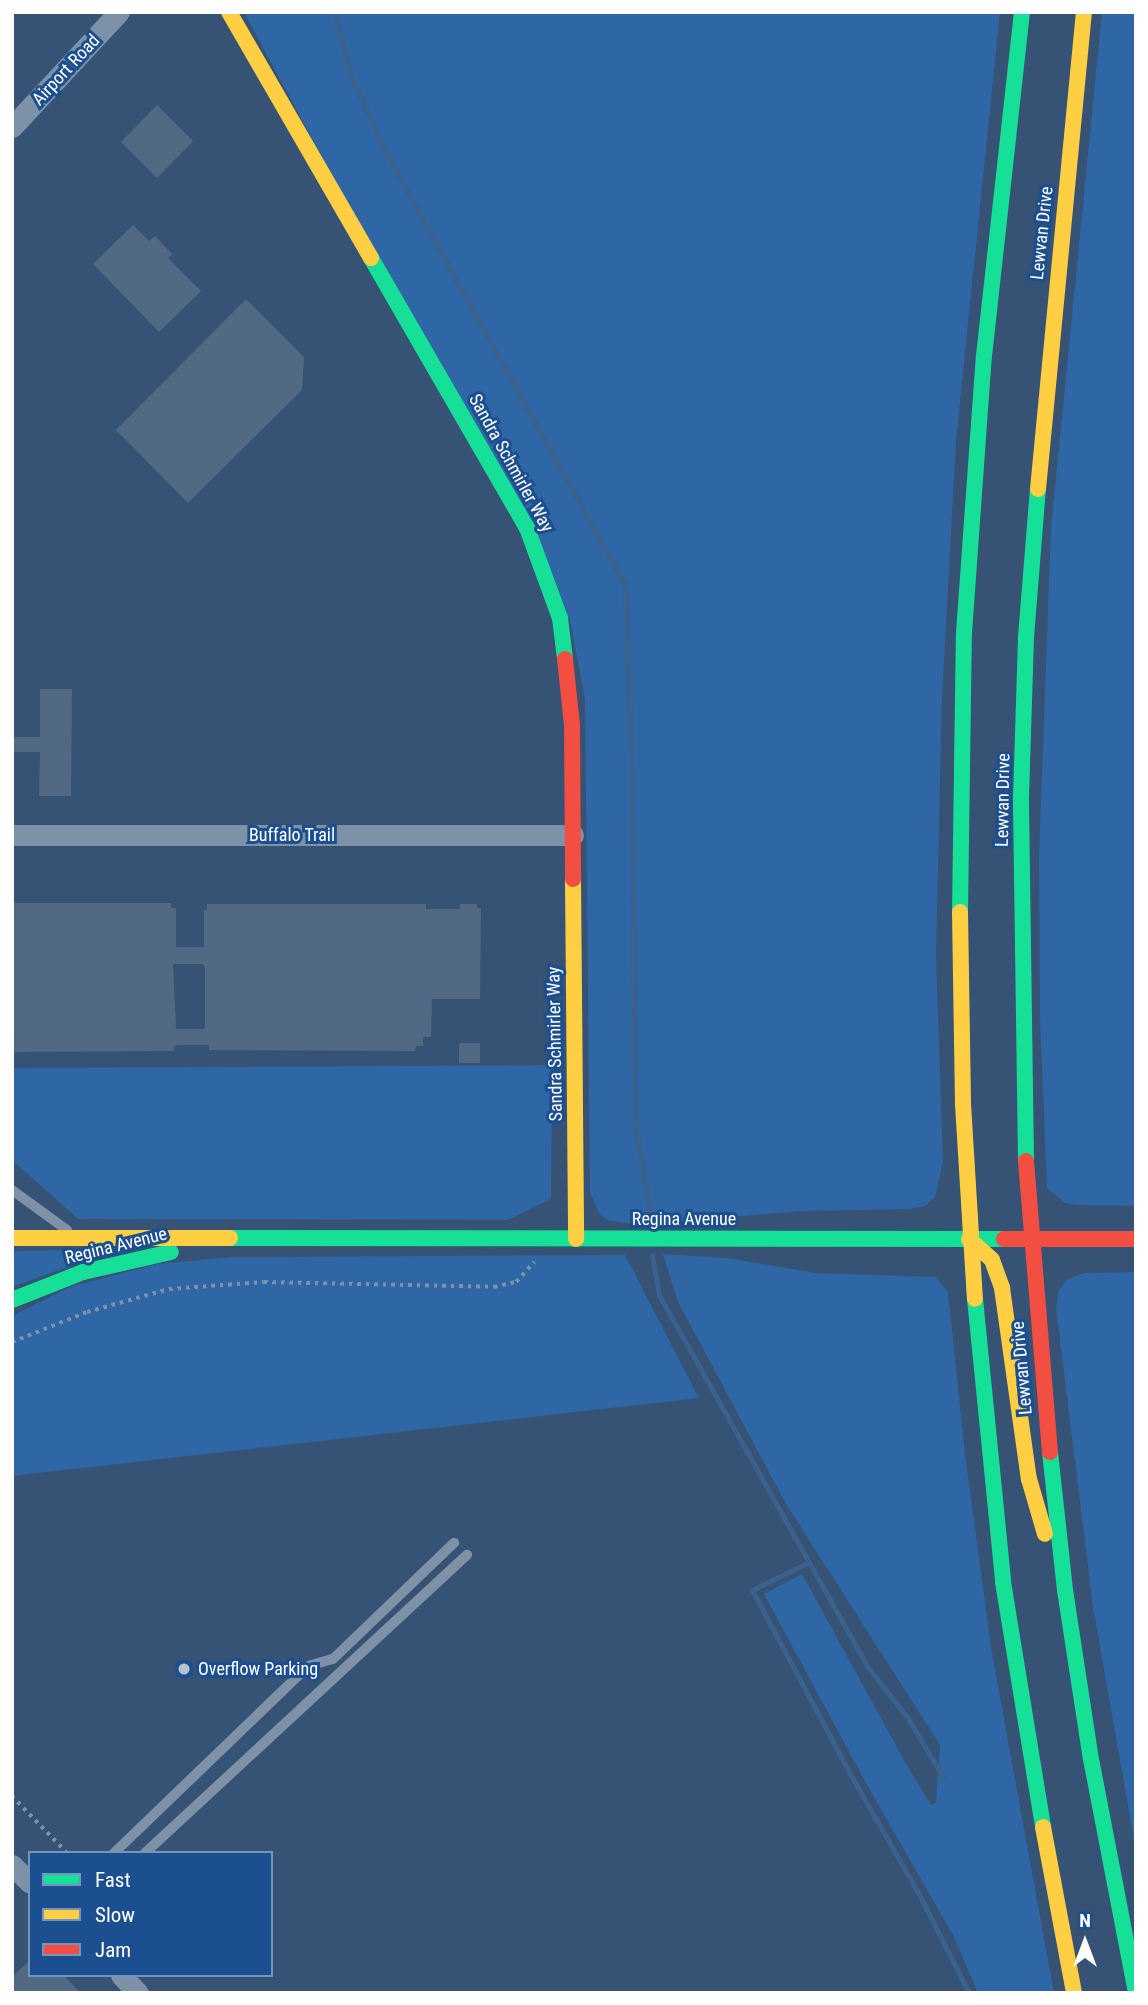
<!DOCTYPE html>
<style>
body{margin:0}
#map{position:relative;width:1148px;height:2005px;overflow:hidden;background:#365274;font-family:"Roboto Condensed",sans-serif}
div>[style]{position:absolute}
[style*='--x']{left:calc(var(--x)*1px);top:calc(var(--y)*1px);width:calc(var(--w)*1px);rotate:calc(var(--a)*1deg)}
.green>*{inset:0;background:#2f66a5}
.stream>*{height:5px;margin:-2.5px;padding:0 2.5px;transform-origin:2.5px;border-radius:2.5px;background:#3b618d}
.building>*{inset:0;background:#526984}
.path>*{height:3.5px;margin-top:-1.75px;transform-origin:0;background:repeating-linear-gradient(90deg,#7d92a8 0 3.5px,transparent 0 8.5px)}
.lane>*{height:10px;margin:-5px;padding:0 5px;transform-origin:5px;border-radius:5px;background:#7d92a8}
.street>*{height:21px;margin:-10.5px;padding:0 10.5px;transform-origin:10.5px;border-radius:10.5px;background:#7d92a8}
.fast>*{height:16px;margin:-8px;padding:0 8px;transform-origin:8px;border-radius:8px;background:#16e098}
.slow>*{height:16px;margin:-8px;padding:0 8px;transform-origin:8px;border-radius:8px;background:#ffcf43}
.jam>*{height:16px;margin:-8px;padding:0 8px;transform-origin:8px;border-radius:8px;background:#f24e42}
.dots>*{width:19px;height:19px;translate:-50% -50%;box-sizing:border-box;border:4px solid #1b4f8f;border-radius:50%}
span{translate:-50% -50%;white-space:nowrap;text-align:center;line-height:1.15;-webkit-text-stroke:6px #1b4f8f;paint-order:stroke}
.street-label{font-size:18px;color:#fff}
.poi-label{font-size:18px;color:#fff}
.left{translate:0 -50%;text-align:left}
.frame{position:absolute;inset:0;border:14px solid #fff;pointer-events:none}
.legend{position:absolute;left:28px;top:1851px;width:245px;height:126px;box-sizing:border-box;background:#1b4f8f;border:2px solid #7695bc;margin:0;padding:9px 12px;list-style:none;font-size:21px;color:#fff}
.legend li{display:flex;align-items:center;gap:14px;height:35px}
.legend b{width:35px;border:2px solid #7695bc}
.north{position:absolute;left:1050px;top:1907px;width:70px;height:70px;-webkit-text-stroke:5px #1b4f8f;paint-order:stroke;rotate:0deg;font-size:19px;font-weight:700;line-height:28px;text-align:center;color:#fff}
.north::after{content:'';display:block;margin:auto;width:24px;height:32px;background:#fff;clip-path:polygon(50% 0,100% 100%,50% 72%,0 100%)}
</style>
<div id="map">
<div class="green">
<i style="clip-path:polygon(244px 12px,1000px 12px,956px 441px,942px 698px,936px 955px,943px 1161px,935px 1197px,925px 1206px,910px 1209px,803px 1211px,639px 1225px,607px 1220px,599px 1213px,590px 1193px,585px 700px,570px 620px)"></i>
<i style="clip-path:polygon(1102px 12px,1136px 12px,1136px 1206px,1076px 1205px,1065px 1203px,1047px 1188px,1040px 1018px,1039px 856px,1051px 528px)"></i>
<i style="clip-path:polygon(552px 1065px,551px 1199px,508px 1220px,78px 1219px,12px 1160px,12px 1068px)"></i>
<i style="clip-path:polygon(108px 1249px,104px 1254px,12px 1287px,12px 1251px)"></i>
<i style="clip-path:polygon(663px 1254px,728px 1258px,816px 1273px,935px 1277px,948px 1292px,965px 1454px,991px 1647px,1054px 1993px,978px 1993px,954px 1937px,867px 1785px,764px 1594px,802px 1574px,905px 1762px,931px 1805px,936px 1802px,940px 1745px,786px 1504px,678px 1302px)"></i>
<i style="clip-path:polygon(625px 1255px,699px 1398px,12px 1476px,12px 1316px,70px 1287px,157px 1264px,232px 1257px)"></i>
<i style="clip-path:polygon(1136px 1272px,1136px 1851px,1093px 1607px,1056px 1308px,1059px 1290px,1067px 1280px,1075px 1276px,1086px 1273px)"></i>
</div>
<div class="stream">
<i style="--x:334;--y:12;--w:61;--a:75.7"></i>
<i style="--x:349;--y:71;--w:85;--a:65.8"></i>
<i style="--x:384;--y:149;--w:498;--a:61.1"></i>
<i style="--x:625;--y:585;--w:190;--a:87.9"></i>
<i style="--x:632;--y:775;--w:348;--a:89.5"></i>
<i style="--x:635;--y:1123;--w:103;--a:80.5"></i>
<i style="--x:652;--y:1255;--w:41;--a:80.1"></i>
<i style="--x:659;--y:1295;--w:425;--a:60.7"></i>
<i style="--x:867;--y:1666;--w:65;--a:51.9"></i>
<i style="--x:907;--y:1717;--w:70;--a:59"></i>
<i style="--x:809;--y:1562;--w:64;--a:153.8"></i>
<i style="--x:752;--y:1590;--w:206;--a:61.9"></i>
<i style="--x:849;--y:1772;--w:143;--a:60.2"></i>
<i style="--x:920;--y:1896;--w:109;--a:63.2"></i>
</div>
<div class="building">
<i style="clip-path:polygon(157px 105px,193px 141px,157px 178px,121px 142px)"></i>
<i style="clip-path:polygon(133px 225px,149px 241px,155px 236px,172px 254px,168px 258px,201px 291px,159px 332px,93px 264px)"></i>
<i style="clip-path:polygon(246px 299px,304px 357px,302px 390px,188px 503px,116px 430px)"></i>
<i style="clip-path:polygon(40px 689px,72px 689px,71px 796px,39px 796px,40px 752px,12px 752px,12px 737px,40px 737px)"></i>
<i style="clip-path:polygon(evenodd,12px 903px,171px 903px,171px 908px,176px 908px,176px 947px,204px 947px,204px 910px,207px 910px,207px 904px,426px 904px,426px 909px,460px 909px,460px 904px,477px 904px,477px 908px,481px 908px,480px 999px,432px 999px,431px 1037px,423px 1037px,423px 1046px,416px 1046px,415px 1051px,209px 1050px,209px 1045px,178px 1045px,174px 1046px,174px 1051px,12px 1052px,12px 903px,173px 964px,203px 964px,205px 967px,205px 1029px,176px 1029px,173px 964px)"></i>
<i style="clip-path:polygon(459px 1043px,480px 1043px,480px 1063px,459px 1063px)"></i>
<i style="clip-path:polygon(30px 1960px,30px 1975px,63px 1975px,81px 1993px,12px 1993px,12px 1977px)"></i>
</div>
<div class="path">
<i style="--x:12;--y:1342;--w:81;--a:-21.8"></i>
<i style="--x:87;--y:1312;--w:85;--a:-15.7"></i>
<i style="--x:169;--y:1289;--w:95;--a:-4.2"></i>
<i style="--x:264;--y:1282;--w:230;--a:1.2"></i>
<i style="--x:494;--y:1287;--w:23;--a:-13"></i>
<i style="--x:516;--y:1282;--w:27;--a:-48"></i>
<i style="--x:12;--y:1796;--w:79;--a:46"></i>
</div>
<div class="lane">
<i style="--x:12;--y:1190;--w:68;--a:36"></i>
<i style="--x:114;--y:1853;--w:269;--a:-43.9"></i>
<i style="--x:308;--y:1666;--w:26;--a:-16"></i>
<i style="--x:333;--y:1659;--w:168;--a:-43.8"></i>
<i style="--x:145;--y:1853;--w:439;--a:-42.8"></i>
</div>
<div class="street">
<i style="--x:12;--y:127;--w:157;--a:-47.1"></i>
<i style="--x:12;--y:835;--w:561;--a:0"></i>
<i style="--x:12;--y:1865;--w:25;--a:45"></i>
<i style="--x:121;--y:1975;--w:25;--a:47"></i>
</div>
<div class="fast">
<i style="--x:371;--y:258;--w:312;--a:60"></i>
<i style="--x:527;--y:528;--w:96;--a:69.9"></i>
<i style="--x:560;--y:618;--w:41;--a:83"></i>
<i style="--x:960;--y:912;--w:279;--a:-89.2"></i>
<i style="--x:964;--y:633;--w:278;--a:-85.9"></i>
<i style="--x:984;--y:356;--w:346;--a:-83.7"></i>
<i style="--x:1026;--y:1161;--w:364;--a:-90.8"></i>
<i style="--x:1021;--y:797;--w:160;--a:-88.2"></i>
<i style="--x:1026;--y:637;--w:148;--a:-85.4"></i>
<i style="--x:230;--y:1238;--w:774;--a:0.07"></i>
<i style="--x:975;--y:1299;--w:284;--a:84.3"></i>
<i style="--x:1003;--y:1582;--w:248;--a:80.7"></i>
<i style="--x:12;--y:1300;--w:76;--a:-21.5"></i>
<i style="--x:83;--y:1272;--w:90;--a:-12.8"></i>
<i style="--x:1050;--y:1452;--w:139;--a:83.8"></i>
<i style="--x:1065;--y:1590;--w:171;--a:81.3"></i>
<i style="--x:1091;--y:1759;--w:237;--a:79.1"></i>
</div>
<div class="slow">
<i style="--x:229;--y:12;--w:284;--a:60"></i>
<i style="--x:1038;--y:489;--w:479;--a:-84.5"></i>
<i style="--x:573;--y:879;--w:360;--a:89.5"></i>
<i style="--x:960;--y:912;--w:192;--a:89.1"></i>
<i style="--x:963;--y:1104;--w:195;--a:86.5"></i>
<i style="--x:12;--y:1238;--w:218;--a:0"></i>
<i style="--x:969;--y:1239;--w:31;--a:42"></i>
<i style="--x:992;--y:1260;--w:30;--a:70"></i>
<i style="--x:1002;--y:1288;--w:193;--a:82"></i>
<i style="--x:1029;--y:1479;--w:57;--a:73.8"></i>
<i style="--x:1043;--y:1827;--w:169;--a:79.4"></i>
</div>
<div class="jam">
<i style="--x:565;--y:659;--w:66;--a:83.9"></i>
<i style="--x:572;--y:725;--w:154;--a:89.6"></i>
<i style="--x:1026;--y:1161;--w:292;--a:85.3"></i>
<i style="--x:1004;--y:1239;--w:132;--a:0"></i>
</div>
<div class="dots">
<i style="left:184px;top:1669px;background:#b9c2ce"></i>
</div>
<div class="street-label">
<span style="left:66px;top:70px;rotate:-47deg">Airport Road</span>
<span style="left:1042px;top:233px;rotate:-84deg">Lewvan Drive</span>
<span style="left:511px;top:463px;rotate:61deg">Sandra Schmirler Way</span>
<span style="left:1003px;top:800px;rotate:-89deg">Lewvan Drive</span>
<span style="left:292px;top:835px">Buffalo Trail</span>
<span style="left:555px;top:1044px;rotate:-91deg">Sandra Schmirler Way</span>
<span style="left:684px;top:1219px">Regina Avenue</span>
<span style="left:116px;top:1246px;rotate:-14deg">Regina Avenue</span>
<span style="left:1022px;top:1368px;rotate:-95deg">Lewvan Drive</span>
</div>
<div class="poi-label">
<span class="left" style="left:198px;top:1669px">Overflow Parking</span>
</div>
<div class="frame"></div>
<ul class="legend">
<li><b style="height:9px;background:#16e098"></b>Fast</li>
<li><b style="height:9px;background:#ffcf43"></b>Slow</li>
<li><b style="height:9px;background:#f24e42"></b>Jam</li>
</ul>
<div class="north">N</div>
</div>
